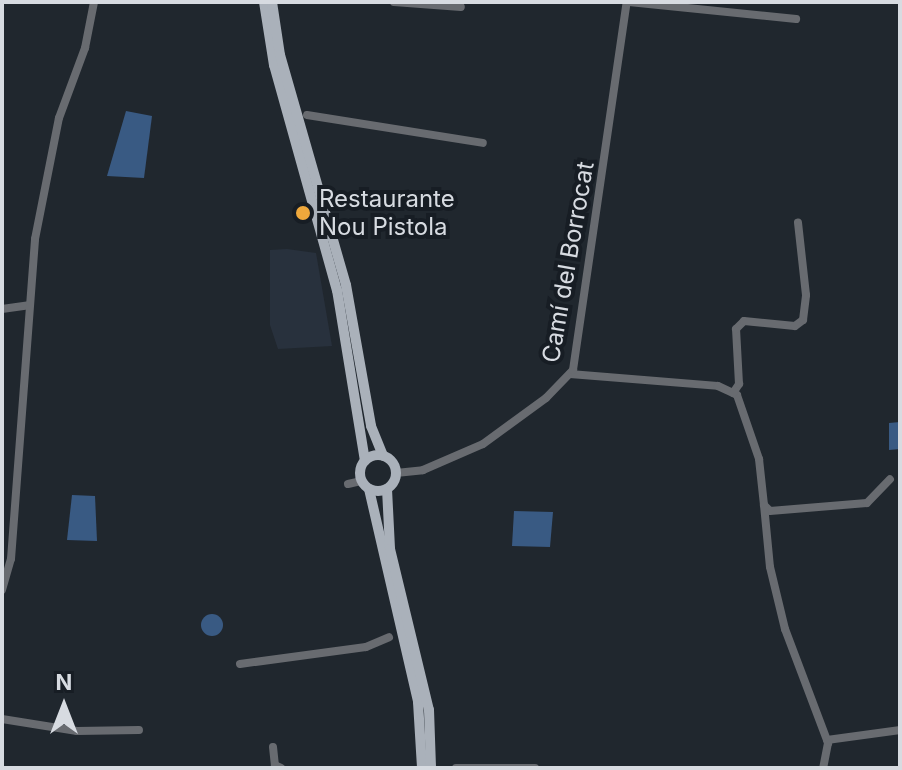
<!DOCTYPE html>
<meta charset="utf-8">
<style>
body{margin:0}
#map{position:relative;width:902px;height:770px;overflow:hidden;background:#20272e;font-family:Inter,sans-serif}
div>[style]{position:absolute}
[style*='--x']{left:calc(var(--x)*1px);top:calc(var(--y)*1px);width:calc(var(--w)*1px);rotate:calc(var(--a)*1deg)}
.built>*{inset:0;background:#28313d}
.water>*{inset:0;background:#395a83}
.round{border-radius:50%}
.minor>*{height:8px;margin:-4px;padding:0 4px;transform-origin:4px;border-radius:4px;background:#686b70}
.major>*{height:10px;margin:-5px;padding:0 5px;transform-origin:5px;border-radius:5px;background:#aab1ba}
.major>.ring{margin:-5px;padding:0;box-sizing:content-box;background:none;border:10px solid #aab1ba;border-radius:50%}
.dots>*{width:22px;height:22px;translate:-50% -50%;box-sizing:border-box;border:4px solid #171d24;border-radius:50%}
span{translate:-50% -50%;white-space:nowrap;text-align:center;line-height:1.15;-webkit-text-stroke:8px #171d24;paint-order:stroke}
.poi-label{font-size:24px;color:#d7dbe1}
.left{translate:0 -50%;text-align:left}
.street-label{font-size:24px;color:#d7dbe1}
.frame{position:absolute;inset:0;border:4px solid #d7dbe1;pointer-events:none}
.north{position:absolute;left:24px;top:666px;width:80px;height:80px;-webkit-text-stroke:6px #171d24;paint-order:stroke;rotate:0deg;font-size:22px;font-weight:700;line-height:32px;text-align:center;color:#d7dbe1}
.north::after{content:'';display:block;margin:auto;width:28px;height:36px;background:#d7dbe1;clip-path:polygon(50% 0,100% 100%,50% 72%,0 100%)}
</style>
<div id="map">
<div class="built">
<i style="clip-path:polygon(287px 249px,316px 253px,332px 346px,278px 349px,270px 325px,270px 250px)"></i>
</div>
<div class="water">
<i style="clip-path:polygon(126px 111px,152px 116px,144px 178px,107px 176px)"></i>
<i style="clip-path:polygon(900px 422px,900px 449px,889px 450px,889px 423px)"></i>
<i style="clip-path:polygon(72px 495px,95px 496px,97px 541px,67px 540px)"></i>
<i style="clip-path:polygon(514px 511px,553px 512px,550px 547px,512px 546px)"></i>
<i class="round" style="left:201px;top:614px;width:22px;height:22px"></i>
</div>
<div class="minor">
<i style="--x:394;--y:2;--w:67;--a:4.3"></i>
<i style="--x:629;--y:2;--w:168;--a:5.8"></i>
<i style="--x:307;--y:115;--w:178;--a:9"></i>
<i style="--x:2;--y:309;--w:27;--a:-8"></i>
<i style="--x:570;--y:374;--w:148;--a:4.6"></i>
<i style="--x:718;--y:386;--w:21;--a:25"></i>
<i style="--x:737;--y:395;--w:68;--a:71"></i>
<i style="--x:759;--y:459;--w:46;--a:83.8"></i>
<i style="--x:764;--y:505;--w:8;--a:45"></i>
<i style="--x:770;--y:511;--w:97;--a:-4.7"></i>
<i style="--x:867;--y:503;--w:33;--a:-46"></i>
<i style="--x:733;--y:393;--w:11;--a:-56"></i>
<i style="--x:739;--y:384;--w:55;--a:-93.1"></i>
<i style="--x:736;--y:329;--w:11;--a:-45"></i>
<i style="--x:744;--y:321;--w:51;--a:5.6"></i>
<i style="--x:795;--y:326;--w:10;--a:-37"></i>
<i style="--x:803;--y:320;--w:25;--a:-83"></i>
<i style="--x:806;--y:295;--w:73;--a:-96.3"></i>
<i style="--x:396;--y:473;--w:27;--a:-6"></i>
<i style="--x:423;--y:470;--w:65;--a:-23.4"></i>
<i style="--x:483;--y:444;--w:78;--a:-36.1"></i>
<i style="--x:546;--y:398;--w:39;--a:-46"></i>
<i style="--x:573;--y:370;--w:372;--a:-81.7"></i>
<i style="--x:348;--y:484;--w:13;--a:-13"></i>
<i style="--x:764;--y:505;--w:62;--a:84.5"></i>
<i style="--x:770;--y:567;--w:64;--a:76.4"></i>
<i style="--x:785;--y:629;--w:122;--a:69.3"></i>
<i style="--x:828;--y:743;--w:25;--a:101"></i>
<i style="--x:2;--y:590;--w:32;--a:-74"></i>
<i style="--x:11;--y:559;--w:321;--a:-85.7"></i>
<i style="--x:35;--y:239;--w:123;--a:-78.8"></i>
<i style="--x:59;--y:118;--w:75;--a:-69.6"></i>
<i style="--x:85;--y:48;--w:47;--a:-78.9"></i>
<i style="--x:240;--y:664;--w:127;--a:-7.7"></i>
<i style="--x:366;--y:647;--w:25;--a:-23"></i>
<i style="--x:2;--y:719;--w:76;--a:9.1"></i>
<i style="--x:77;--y:731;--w:62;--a:-0.9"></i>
<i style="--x:827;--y:740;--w:74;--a:-7.8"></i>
<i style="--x:273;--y:747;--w:18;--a:84"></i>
<i style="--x:275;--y:765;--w:7;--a:27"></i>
<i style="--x:456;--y:768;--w:79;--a:0"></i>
</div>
<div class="major">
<i style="--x:264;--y:2;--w:64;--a:81"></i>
<i style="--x:274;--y:65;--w:234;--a:74.4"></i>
<i style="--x:337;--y:290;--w:173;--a:80.7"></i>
<i style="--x:272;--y:2;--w:54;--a:81.4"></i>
<i style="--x:280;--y:55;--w:239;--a:74"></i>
<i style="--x:346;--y:285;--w:143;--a:79.9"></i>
<i style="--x:371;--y:426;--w:32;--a:68"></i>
<i class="ring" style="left:360px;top:455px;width:26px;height:26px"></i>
<i style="--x:369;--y:489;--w:219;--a:77"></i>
<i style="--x:418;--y:702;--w:66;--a:86.5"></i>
<i style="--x:387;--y:489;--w:60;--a:87.1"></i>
<i style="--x:390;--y:549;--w:166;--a:76.4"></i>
<i style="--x:429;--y:710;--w:58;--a:88"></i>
</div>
<div class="dots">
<i style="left:303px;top:213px;background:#eea83c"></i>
</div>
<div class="poi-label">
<span class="left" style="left:319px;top:213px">Restaurante<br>Nou Pistola</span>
</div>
<div class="street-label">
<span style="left:568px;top:262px;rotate:-80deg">Camí del Borrocat</span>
</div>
<div class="frame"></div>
<div class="north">N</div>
</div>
